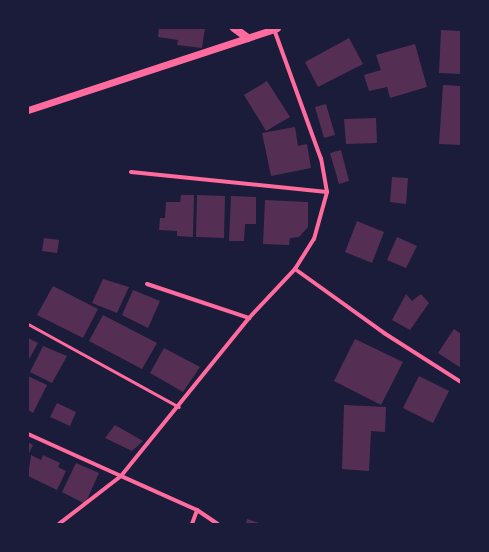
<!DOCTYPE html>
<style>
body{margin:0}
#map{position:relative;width:489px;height:552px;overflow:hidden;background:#1b1b3a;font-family:Poppins,sans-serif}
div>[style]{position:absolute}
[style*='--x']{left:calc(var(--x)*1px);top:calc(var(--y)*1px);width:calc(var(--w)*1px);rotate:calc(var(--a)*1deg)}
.building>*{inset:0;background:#542f53}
.service>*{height:3px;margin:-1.5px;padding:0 1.5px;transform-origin:1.5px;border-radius:1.5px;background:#ff6b9d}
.minor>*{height:4px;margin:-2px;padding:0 2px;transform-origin:2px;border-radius:2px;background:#ff6b9d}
.tertiary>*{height:7px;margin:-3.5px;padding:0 3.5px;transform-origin:3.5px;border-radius:3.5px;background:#ff6b9d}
.secondary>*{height:8px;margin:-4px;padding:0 4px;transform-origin:4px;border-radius:4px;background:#ff6b9d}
span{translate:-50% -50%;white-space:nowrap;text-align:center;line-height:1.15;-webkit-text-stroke:3.5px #1b1b3a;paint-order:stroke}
.frame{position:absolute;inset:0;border:29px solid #1b1b3a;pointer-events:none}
</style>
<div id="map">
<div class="building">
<i style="clip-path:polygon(159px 28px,205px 28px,202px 48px,177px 45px,178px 40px,158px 37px)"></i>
<i style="clip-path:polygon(441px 30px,461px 31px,460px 74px,439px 73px)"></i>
<i style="clip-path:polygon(349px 38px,363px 64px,318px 87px,305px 62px)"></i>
<i style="clip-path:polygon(415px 44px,427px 87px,390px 98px,387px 87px,369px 91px,364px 75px,381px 70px,376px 55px)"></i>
<i style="clip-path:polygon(267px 81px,290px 117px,266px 131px,244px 95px)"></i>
<i style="clip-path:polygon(443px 85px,461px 86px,461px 145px,439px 144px)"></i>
<i style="clip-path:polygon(326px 104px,335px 135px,324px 138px,315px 107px)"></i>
<i style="clip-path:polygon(376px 118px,377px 143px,346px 144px,344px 119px)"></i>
<i style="clip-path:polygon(295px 127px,298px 146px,307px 144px,311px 168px,271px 176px,262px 133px)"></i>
<i style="clip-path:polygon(341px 150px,349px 181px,339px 184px,330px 153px)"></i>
<i style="clip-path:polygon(392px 177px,408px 178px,406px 204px,390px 202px)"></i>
<i style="clip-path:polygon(181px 195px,194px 195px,193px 237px,177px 236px,177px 231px,159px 230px,160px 218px,165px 218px,166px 202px,180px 202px)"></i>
<i style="clip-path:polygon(197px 195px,225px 196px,224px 238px,196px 237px)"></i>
<i style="clip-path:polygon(231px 196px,256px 197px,256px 224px,245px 224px,244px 241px,229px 241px)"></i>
<i style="clip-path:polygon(265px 200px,308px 202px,308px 227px,299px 237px,290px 238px,289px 245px,263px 244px)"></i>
<i style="clip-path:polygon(357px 221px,384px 232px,372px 263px,345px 252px)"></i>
<i style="clip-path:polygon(397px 237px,417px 246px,406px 268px,387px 260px)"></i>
<i style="clip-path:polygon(44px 238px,59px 240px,57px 253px,42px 251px)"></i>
<i style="clip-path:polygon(103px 279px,129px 287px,117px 313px,92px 303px)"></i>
<i style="clip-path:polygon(53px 286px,98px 309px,83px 338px,37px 315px)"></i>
<i style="clip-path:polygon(133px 290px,160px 301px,148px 328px,122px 315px)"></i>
<i style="clip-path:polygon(406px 294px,412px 301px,421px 294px,429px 303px,410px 330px,392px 320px)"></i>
<i style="clip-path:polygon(103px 315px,157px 343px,142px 369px,89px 341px)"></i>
<i style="clip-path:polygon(454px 329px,461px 334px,461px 368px,438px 353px)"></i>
<i style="clip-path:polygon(28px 338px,38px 343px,28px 361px)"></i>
<i style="clip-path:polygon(355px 339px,403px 362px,381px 405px,334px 381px)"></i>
<i style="clip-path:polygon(43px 346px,67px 356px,52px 383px,30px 372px)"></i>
<i style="clip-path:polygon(164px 348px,200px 367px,183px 392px,150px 373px)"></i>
<i style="clip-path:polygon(28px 376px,47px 385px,33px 413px,28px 410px)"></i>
<i style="clip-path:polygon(419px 376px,449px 391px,433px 423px,403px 408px)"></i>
<i style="clip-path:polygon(57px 403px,76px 412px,70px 426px,50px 417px)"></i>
<i style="clip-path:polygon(344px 405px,386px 407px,385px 432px,371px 431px,369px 471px,342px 469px)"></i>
<i style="clip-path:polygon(115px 425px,143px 441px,132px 451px,105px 438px)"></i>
<i style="clip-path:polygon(28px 442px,33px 445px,28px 455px)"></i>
<i style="clip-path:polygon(31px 455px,41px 460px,43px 455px,60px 463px,58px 467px,66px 471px,57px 490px,28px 476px)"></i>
<i style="clip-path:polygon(76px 463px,99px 473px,85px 504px,62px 492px)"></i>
<i style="clip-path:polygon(247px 519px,262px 524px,246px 524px)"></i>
</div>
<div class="service">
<i style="--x:28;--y:324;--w:172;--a:28.8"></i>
</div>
<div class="minor">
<i style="--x:131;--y:172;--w:197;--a:5.8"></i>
<i style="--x:295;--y:269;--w:110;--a:35.7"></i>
<i style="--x:384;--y:333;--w:91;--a:32.5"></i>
<i style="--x:147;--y:284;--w:108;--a:18.4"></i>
<i style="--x:28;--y:434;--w:102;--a:24.3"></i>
<i style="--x:121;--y:476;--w:78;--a:142.3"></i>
<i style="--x:197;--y:510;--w:25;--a:34"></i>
<i style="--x:192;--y:524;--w:15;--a:-70"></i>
<i style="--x:197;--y:510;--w:83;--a:-155.9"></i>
<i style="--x:121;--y:476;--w:203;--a:-51"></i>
<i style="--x:249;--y:318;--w:67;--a:-46.8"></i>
<i style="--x:295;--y:269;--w:36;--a:-58"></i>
<i style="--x:314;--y:239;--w:49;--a:-74.5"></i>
<i style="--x:327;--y:192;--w:34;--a:-100"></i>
<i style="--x:321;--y:159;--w:138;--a:-109.9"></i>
</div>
<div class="tertiary">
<i style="--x:28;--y:110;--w:262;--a:-18.2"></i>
</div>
<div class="secondary">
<i style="--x:234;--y:28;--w:17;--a:36"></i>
</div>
<div class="frame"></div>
</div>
